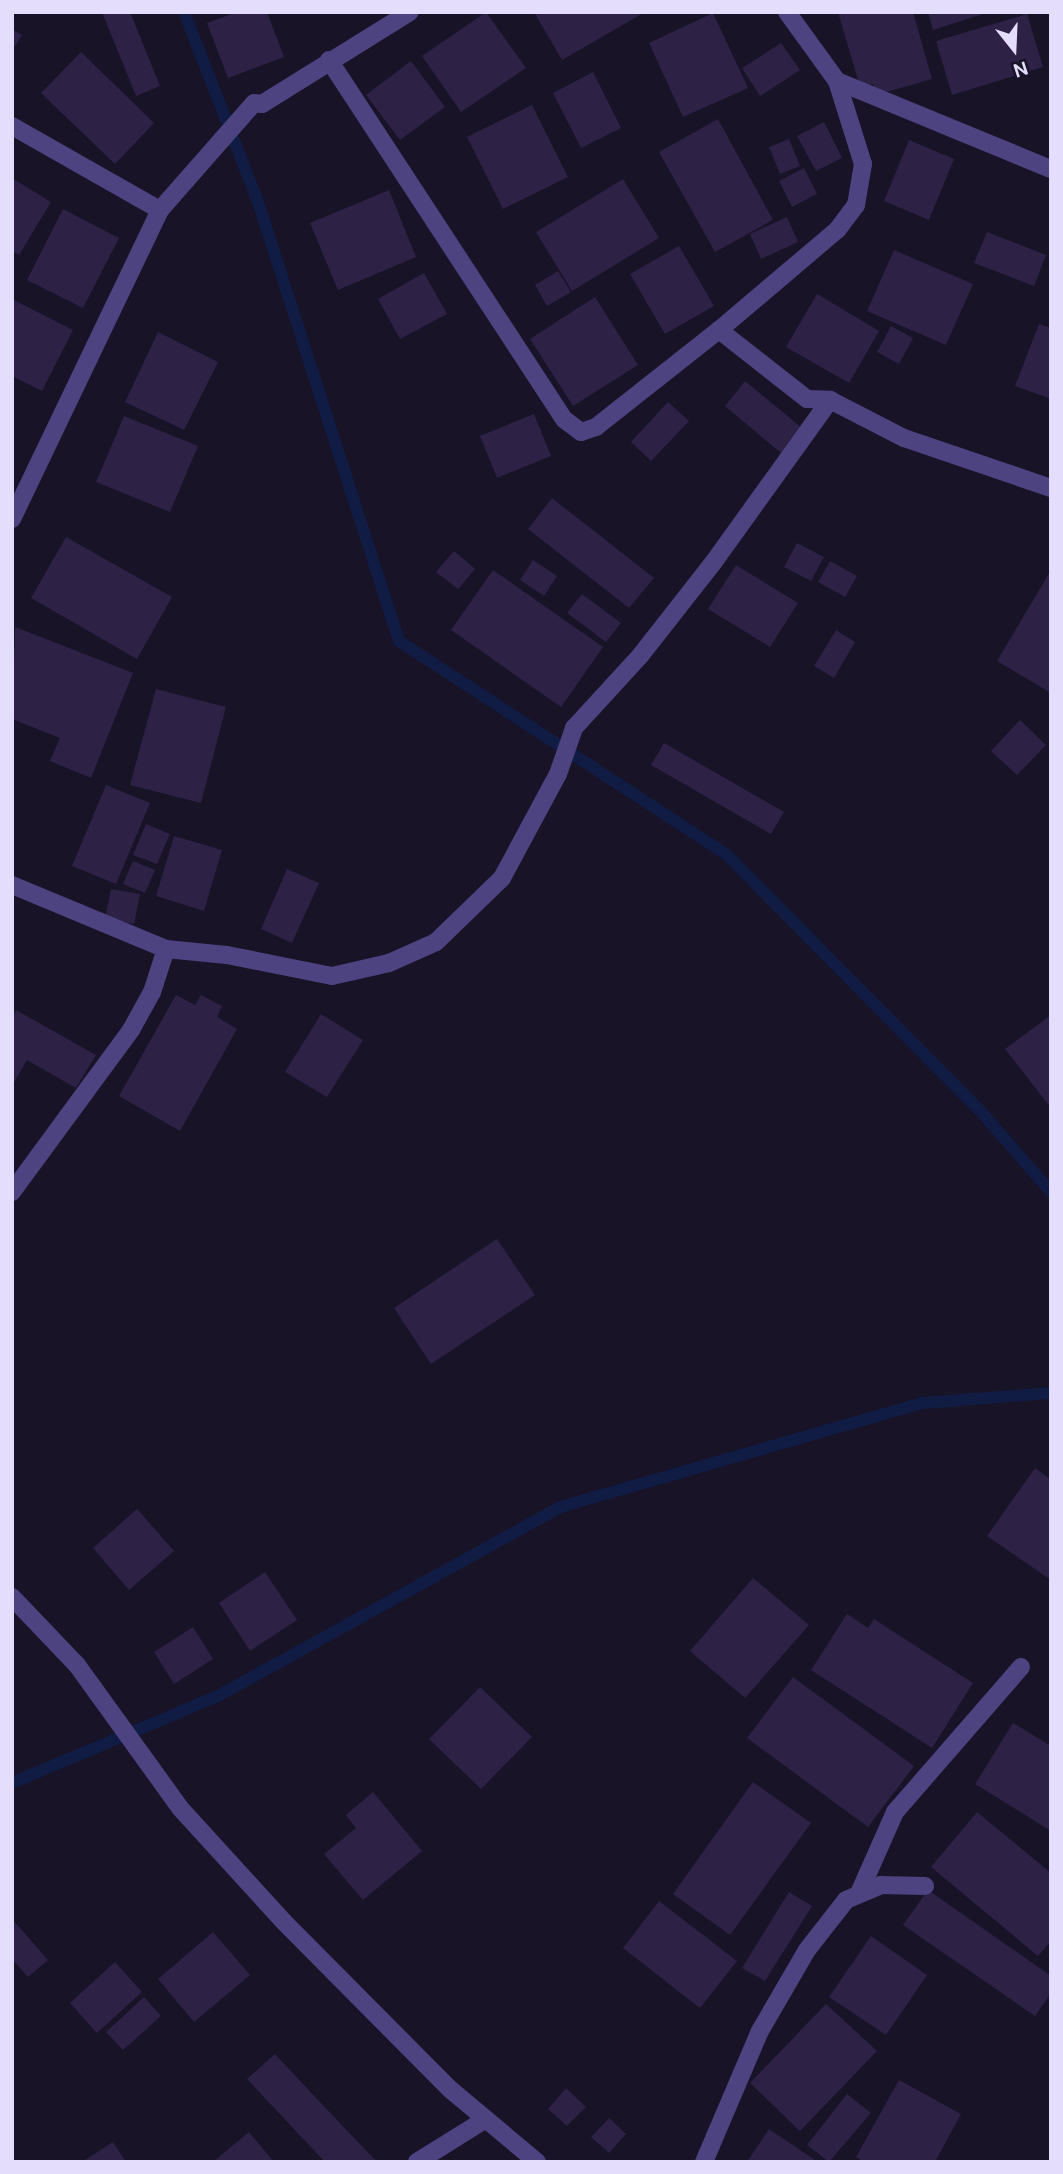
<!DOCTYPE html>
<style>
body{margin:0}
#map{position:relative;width:1063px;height:2174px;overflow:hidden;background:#191327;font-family:"DM Sans",sans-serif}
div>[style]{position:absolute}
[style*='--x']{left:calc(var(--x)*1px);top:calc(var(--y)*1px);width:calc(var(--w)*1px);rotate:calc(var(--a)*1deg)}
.stream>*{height:12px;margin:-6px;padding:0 6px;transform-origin:6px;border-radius:6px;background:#101c43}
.building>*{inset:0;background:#2d2146}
.street>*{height:18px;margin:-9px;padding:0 9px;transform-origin:9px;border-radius:9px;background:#4d4381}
span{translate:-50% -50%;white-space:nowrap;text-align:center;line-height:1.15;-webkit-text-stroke:7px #191327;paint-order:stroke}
.frame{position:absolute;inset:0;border:14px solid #e4ddfb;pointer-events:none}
.north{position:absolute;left:979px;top:14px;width:70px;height:70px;-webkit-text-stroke:5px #191327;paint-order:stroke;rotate:162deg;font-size:19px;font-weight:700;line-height:28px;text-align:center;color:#e4ddfb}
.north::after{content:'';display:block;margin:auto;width:24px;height:32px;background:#e4ddfb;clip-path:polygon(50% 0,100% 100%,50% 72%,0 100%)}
</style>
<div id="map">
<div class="stream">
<i style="--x:184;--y:12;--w:204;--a:68.7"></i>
<i style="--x:258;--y:202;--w:461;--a:72.2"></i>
<i style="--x:399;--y:641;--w:392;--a:33.1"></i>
<i style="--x:727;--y:855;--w:364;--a:45.3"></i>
<i style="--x:983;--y:1114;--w:103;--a:48.9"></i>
<i style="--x:12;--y:1783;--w:224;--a:-22.9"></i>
<i style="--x:218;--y:1696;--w:391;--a:-28.9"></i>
<i style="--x:560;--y:1507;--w:378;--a:-16"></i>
<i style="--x:923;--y:1403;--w:128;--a:-4.5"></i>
</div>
<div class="building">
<i style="clip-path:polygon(102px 12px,130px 12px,160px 86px,136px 96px)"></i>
<i style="clip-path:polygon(237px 12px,267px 12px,284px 57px,228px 78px,207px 23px)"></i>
<i style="clip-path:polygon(486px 12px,526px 68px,461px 112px,422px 56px)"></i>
<i style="clip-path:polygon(534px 12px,645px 12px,562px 60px)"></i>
<i style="clip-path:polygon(838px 12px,913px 12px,932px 79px,876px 95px,873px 84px,860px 87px)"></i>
<i style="clip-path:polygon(928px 12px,986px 12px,986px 13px,933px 30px)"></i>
<i style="clip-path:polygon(713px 13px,748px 88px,683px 117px,649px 43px)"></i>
<i style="clip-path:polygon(1027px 14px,1043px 67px,952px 95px,936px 41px)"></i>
<i style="clip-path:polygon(12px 29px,22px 35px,12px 51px)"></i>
<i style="clip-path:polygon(781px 43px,800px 70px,760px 96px,742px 68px)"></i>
<i style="clip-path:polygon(81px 52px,154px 123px,115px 164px,41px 93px)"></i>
<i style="clip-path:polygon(411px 61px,445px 107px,400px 140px,366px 95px)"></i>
<i style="clip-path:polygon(593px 72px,621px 128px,581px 148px,553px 93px)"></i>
<i style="clip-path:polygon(532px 105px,568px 177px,503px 209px,467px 137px)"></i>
<i style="clip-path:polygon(718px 119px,773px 220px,715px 252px,659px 152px)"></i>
<i style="clip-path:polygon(824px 122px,842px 158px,816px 171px,797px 136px)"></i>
<i style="clip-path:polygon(789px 139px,800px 166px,780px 174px,769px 147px)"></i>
<i style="clip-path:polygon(909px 140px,954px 159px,929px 220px,884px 201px)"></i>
<i style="clip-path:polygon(804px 168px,817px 194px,792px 207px,779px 181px)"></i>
<i style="clip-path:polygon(12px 178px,51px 202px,19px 255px,12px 251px)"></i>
<i style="clip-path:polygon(623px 179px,659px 238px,572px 291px,536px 232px)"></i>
<i style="clip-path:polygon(389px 190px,416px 257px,338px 290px,310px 223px)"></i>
<i style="clip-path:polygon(63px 209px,119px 238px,83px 308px,27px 280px)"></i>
<i style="clip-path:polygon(787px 217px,798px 242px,761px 259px,750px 234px)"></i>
<i style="clip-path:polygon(987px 232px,1046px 255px,1034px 286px,974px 263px)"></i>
<i style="clip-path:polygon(679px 246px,714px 306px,665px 334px,630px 274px)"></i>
<i style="clip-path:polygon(894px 250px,973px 284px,946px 345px,867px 311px)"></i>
<i style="clip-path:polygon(558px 271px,571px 292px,547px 306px,535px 285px)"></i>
<i style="clip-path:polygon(424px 273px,447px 314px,400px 339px,378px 299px)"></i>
<i style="clip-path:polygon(817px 294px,879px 331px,849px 383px,786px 347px)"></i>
<i style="clip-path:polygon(595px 297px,638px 365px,573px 406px,530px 339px)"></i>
<i style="clip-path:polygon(12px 299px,73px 330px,42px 391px,12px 376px)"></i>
<i style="clip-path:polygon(1039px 324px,1051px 328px,1051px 399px,1015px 386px)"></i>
<i style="clip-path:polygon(891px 326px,913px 338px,899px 364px,877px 352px)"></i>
<i style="clip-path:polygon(158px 332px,218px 362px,184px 430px,125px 402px)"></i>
<i style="clip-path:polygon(745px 381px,802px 428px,781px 453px,725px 406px)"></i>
<i style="clip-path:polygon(668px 402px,689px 421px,651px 461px,631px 442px)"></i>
<i style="clip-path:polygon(534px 414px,551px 456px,497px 478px,480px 436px)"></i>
<i style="clip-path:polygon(124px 416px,198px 446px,170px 512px,96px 482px)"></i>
<i style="clip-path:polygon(552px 498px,654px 578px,629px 608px,528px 529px)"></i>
<i style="clip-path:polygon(66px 537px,172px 597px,137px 659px,31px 598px)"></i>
<i style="clip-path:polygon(797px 543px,824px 557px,811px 581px,784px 567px)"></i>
<i style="clip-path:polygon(454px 551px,475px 569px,458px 589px,436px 572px)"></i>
<i style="clip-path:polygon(533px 560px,557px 576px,544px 596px,520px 580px)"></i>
<i style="clip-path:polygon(830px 561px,857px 576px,845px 597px,818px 582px)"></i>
<i style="clip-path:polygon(736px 565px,798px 603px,770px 647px,708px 609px)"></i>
<i style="clip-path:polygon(493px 570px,603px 647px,561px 707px,451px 630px)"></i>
<i style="clip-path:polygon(1051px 570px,1051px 693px,997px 661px)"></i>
<i style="clip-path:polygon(582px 594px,621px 623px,606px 642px,567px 613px)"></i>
<i style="clip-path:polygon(15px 627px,133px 673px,91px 778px,50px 761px,60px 738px,12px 719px)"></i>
<i style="clip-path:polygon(836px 630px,855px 642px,834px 678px,814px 666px)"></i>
<i style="clip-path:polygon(156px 689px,226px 707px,201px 803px,130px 785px)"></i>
<i style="clip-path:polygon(1020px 720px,1046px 745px,1017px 775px,991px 751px)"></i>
<i style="clip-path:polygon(664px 743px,784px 812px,771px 834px,651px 765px)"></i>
<i style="clip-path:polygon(106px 785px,150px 803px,116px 884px,72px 866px)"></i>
<i style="clip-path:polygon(146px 824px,170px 834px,157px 864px,133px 855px)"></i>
<i style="clip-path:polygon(174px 836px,222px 850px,204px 911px,156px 896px)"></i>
<i style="clip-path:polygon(133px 861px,155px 870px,145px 893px,123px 884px)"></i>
<i style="clip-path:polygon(287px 869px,319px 883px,292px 943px,261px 929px)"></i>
<i style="clip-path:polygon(111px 889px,140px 894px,134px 924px,105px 919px)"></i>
<i style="clip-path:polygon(176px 995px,195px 1005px,201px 995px,222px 1006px,217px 1017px,237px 1029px,180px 1131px,119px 1096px)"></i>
<i style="clip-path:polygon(16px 1010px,96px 1055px,76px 1088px,27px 1060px,12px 1086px,12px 1017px)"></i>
<i style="clip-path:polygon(321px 1014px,363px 1040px,327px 1097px,285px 1072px)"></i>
<i style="clip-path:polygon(1051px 1015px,1051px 1108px,1005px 1049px)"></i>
<i style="clip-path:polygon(497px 1239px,535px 1295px,431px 1364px,394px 1308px)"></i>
<i style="clip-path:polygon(1035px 1468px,1051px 1480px,1051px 1580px,987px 1536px)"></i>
<i style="clip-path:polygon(137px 1509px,174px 1551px,129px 1590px,93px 1548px)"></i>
<i style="clip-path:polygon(265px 1572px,297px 1620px,250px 1651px,219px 1603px)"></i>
<i style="clip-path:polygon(753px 1578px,809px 1625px,745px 1698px,690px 1651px)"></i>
<i style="clip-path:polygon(847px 1614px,868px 1628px,874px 1619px,973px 1683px,932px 1748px,811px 1670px)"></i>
<i style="clip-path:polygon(193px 1627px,213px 1659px,174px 1684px,154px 1652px)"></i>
<i style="clip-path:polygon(793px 1677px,914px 1766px,868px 1827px,747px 1738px)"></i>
<i style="clip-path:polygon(480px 1687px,532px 1737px,481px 1789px,429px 1739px)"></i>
<i style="clip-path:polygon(1013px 1723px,1051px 1746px,1051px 1831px,975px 1784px)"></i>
<i style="clip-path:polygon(753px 1782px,811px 1823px,730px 1935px,673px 1894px)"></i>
<i style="clip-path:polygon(373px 1792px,422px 1851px,363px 1900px,324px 1854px,356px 1828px,346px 1815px)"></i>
<i style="clip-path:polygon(977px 1812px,1051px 1873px,1051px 1941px,1038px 1956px,931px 1867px)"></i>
<i style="clip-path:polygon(928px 1890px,1051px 1976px,1051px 1993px,1035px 2016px,903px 1925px)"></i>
<i style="clip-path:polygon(789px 1892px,812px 1906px,765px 1981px,742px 1968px)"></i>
<i style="clip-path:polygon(659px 1901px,737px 1961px,700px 2008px,623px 1948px)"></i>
<i style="clip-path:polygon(12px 1919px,48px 1960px,28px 1977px,12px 1959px)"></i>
<i style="clip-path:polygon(213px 1932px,250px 1975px,194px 2022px,158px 1979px)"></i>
<i style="clip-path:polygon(871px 1936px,927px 1975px,886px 2035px,829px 1997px)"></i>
<i style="clip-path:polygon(115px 1962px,142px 1992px,97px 2033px,70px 2003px)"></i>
<i style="clip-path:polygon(144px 1997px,161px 2016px,123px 2050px,106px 2032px)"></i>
<i style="clip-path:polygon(826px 2004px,877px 2051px,800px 2131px,750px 2083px)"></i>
<i style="clip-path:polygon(275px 2054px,316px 2098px,377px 2162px,325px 2162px,247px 2079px)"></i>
<i style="clip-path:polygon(899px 2080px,961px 2114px,935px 2162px,865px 2162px,856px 2157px)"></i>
<i style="clip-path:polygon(566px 2088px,586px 2107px,567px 2126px,548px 2109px)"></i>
<i style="clip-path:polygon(847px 2094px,871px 2113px,829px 2162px,807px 2145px)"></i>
<i style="clip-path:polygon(609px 2118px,626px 2134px,609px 2153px,591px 2137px)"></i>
<i style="clip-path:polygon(769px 2129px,818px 2162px,747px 2162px)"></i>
<i style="clip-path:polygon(249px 2132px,274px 2162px,213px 2162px)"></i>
<i style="clip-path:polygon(113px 2142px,126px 2162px,82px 2162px)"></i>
</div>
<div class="street">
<i style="--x:787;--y:12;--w:85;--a:54.1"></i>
<i style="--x:837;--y:81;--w:87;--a:72.6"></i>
<i style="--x:863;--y:164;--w:42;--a:99.7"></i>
<i style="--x:856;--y:205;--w:31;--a:127"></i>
<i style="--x:837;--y:230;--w:155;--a:139.7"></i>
<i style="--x:719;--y:330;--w:112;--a:38.1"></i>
<i style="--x:807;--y:399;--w:23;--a:2"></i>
<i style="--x:830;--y:400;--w:83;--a:27.2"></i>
<i style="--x:904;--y:438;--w:155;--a:18.8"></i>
<i style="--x:329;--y:60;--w:430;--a:56.8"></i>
<i style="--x:565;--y:420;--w:20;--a:37"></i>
<i style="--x:581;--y:432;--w:16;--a:-18"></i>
<i style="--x:596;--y:427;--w:157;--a:-38.3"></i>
<i style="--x:837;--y:81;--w:231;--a:22.4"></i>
<i style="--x:12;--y:126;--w:170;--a:29.6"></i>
<i style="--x:12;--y:519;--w:343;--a:-64.4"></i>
<i style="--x:160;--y:210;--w:142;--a:-48.7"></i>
<i style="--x:254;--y:103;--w:8;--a:7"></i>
<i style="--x:262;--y:104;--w:174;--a:-31.9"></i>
<i style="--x:12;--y:885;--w:167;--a:22.6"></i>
<i style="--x:166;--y:949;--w:61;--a:5.6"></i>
<i style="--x:227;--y:955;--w:107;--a:11.3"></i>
<i style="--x:332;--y:976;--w:58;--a:-12.8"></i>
<i style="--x:389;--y:963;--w:51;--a:-24.1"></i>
<i style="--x:436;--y:942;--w:92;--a:-44.1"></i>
<i style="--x:502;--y:878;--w:118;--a:-61.7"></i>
<i style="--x:558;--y:774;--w:49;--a:-70.8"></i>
<i style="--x:574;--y:728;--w:98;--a:-47.5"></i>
<i style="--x:640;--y:656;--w:118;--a:-51.9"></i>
<i style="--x:713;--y:563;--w:201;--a:-54.3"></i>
<i style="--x:12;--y:1192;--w:201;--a:-53.7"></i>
<i style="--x:131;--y:1030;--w:43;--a:-61.1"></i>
<i style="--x:152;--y:992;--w:45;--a:-72"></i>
<i style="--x:12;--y:1597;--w:94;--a:46.3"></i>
<i style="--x:77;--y:1665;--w:176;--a:54.2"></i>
<i style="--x:180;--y:1808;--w:154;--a:47.6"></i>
<i style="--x:284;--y:1922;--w:237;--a:45.2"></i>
<i style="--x:451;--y:2090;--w:112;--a:39.9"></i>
<i style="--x:860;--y:1891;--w:86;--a:-66.1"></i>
<i style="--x:895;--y:1812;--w:192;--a:-49"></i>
<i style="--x:417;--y:2162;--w:81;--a:-31.9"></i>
<i style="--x:704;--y:2162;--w:142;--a:-66.9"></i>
<i style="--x:760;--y:2031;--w:94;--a:-59.9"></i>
<i style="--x:807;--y:1950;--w:63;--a:-52"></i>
<i style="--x:846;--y:1900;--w:38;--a:-23"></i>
<i style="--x:881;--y:1885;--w:44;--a:1.3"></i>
</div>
<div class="frame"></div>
<div class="north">N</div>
</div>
